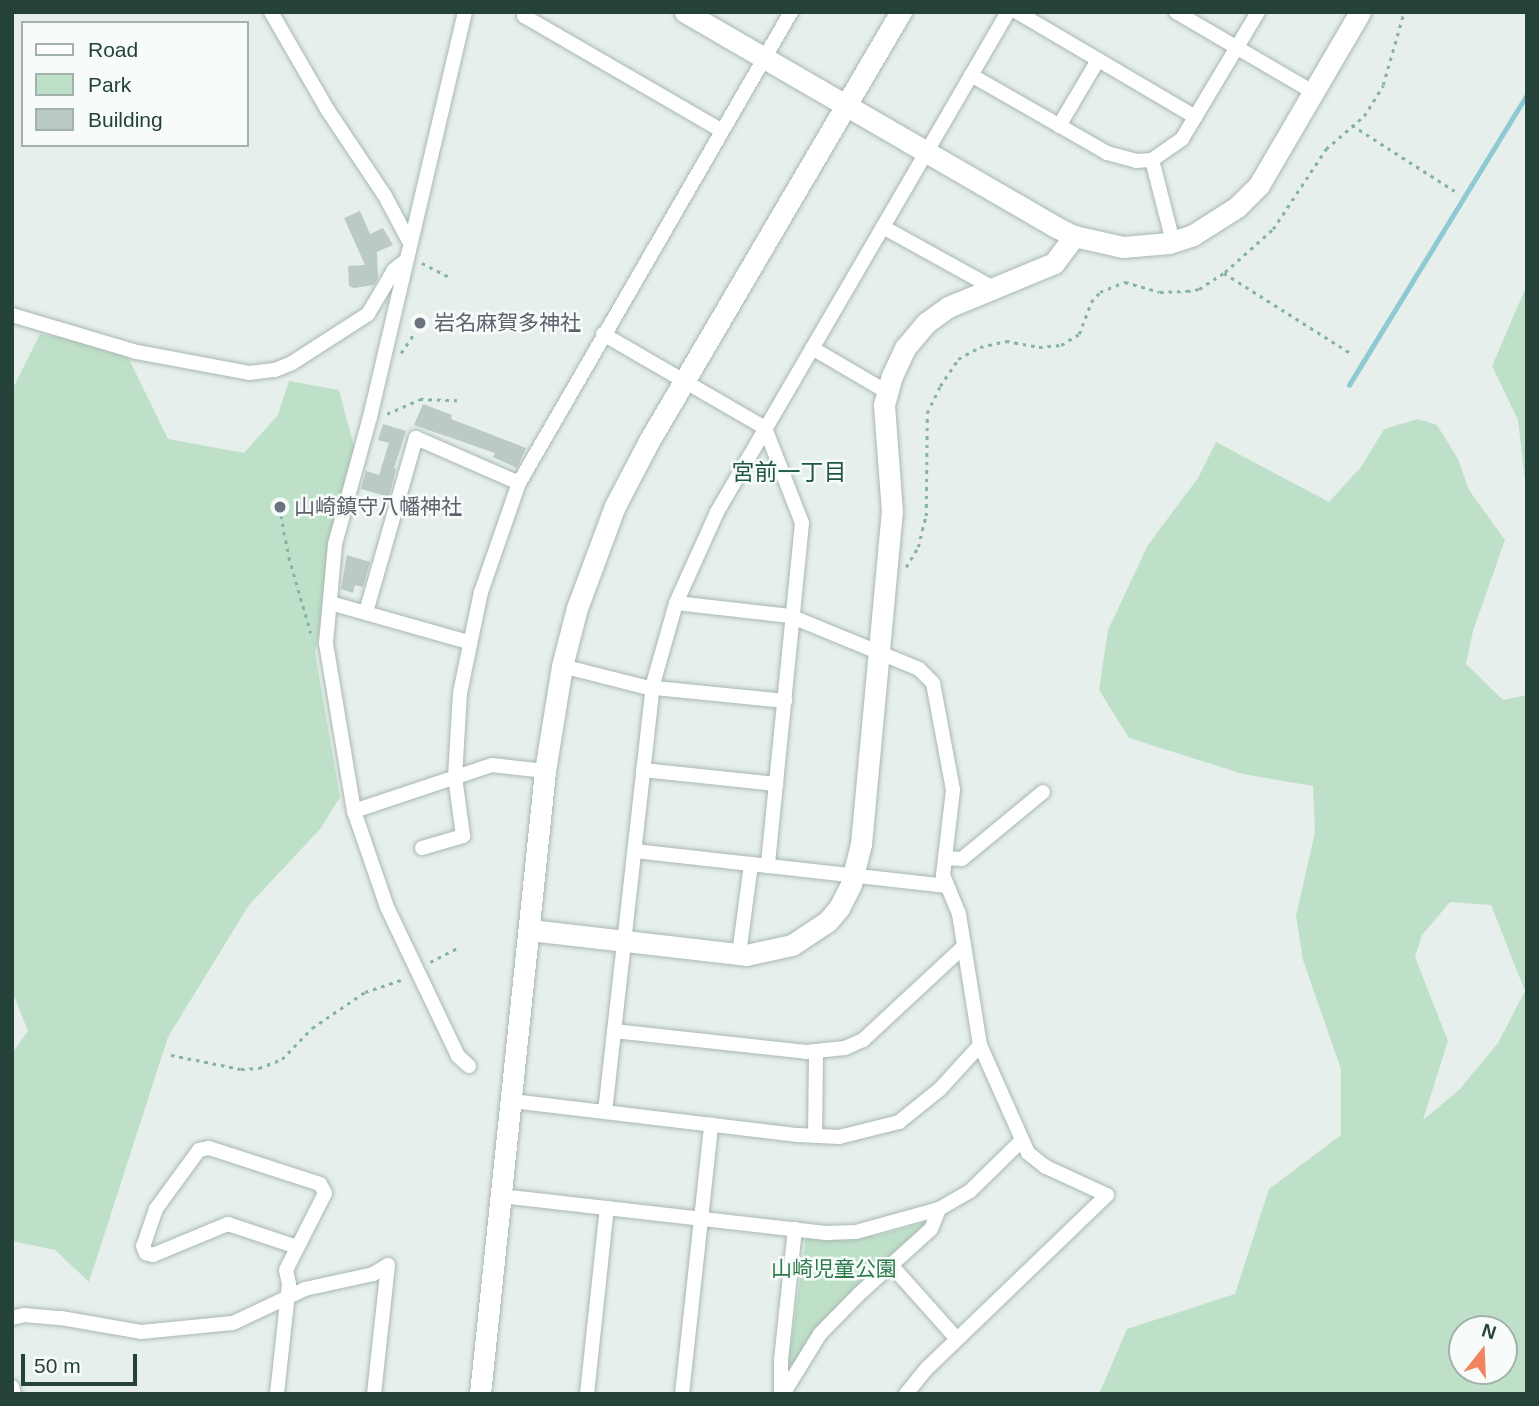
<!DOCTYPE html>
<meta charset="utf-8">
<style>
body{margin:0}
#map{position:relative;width:1539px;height:1406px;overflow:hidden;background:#e6efeb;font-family:Arial,"Noto Sans JP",sans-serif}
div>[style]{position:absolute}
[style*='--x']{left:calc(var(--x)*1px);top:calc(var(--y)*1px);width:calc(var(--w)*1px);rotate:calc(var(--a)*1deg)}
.green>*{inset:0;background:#bfe0c8}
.stream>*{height:4.5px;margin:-2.25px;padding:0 2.25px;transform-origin:2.25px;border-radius:2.25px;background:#8ec9d4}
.building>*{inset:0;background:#bbcac4}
.path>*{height:2.5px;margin-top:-1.25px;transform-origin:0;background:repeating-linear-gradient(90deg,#86b3a5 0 3.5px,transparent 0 8.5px)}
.roads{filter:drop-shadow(0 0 2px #a8b8b2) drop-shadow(0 0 2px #a8b8b2)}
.street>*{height:14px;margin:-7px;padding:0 7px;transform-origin:7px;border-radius:7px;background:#fff}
.secondary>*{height:21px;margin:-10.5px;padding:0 10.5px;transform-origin:10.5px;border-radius:10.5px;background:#fff}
.dots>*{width:19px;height:19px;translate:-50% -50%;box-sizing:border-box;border:4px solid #f7fbf9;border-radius:50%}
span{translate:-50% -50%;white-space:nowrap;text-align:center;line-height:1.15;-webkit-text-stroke:5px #f7fbf9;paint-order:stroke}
.worship-label{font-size:21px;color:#5b616d}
.left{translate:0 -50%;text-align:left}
.park-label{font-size:21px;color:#2d7a4b}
.neighbourhood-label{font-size:23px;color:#1f5548}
.frame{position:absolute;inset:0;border:14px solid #24423a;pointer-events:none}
.legend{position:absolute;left:21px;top:21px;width:228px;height:126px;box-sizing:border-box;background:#f7fbf9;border:2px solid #a3b1ad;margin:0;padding:9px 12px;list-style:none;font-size:21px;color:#24423a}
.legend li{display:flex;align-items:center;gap:14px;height:35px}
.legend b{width:35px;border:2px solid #a3b1ad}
.north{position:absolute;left:1448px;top:1315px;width:70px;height:70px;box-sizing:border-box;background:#f7fbf9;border:2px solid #a3b1ad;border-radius:50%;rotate:18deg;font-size:19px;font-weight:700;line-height:28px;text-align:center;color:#24423a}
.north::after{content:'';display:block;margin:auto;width:24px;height:32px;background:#f4845f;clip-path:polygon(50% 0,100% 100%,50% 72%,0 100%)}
.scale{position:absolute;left:21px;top:1354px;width:116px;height:32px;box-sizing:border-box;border:4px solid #24423a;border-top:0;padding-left:9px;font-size:21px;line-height:24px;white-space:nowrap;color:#24423a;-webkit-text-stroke:5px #f7fbf9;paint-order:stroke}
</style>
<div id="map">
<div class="green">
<i style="clip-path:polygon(1527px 285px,1527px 497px,1518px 420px,1492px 366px)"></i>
<i style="clip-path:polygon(40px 334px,123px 347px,168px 439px,244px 453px,278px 415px,289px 381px,339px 390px,358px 462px,315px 652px,340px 797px,321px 828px,249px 905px,168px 1037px,89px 1282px,55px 1250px,12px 1241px,12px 1053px,28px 1031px,12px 991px,12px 390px)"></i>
<i style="clip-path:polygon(evenodd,1418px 419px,1437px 425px,1458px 459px,1469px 490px,1505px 540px,1473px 631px,1466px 664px,1503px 700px,1527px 695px,1527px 1394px,1099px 1394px,1127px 1329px,1235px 1294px,1269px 1189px,1341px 1135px,1341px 1069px,1303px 960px,1296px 916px,1315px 832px,1313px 786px,1243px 774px,1129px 738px,1099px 690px,1108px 630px,1148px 545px,1198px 478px,1216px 442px,1329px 502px,1361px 467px,1384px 429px,1418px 419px,1450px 902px,1491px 905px,1525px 991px,1498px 1043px,1459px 1090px,1423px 1120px,1448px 1041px,1415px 957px,1422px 935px,1450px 902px,1418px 419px,1504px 1329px,1504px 1371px,1462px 1371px,1462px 1329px,1504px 1329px)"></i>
<i style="clip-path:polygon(923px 1223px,926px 1227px,795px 1363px,788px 1366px,806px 1237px,876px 1236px)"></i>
</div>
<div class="stream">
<i style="--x:1349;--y:385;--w:341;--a:-58.5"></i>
</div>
<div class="building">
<i style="clip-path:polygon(360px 211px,370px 234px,383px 228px,393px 245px,377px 252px,378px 278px,374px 285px,354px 288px,349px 286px,348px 266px,365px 265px,344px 218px)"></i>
<i style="clip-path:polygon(423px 404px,452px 415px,451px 419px,526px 448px,517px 468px,493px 457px,495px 453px,414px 425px)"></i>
<i style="clip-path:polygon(383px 424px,406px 431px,394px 468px,396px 469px,389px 497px,361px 489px,366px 471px,379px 475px,389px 443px,378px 440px)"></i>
<i style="clip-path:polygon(347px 555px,370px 562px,363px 587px,355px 585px,353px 593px,341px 589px)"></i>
</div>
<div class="path">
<i style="--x:1352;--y:125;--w:122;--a:32.7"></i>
<i style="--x:422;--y:263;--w:31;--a:27"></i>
<i style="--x:1224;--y:273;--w:151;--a:32.3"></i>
<i style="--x:401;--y:353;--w:23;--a:-56"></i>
<i style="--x:387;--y:414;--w:36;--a:-24"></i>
<i style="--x:420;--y:399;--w:37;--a:2"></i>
<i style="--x:281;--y:515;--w:43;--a:79.2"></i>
<i style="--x:289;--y:557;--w:79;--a:73.9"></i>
<i style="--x:906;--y:567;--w:23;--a:-59"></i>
<i style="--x:918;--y:547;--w:32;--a:-76"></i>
<i style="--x:926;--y:516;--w:103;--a:-89.4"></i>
<i style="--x:927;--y:413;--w:30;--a:-64"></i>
<i style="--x:940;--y:386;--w:32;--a:-56"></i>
<i style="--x:958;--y:359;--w:25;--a:-29"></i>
<i style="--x:980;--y:347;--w:27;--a:-13"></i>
<i style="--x:1006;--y:341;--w:34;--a:10"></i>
<i style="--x:1039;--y:347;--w:22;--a:-5"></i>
<i style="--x:1061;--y:345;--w:21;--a:-31"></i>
<i style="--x:1079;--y:334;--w:34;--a:-69"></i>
<i style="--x:1091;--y:302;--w:13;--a:-48"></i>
<i style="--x:1100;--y:292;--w:27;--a:-22"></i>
<i style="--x:1125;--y:282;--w:36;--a:16"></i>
<i style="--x:1160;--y:292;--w:27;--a:-2"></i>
<i style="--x:1187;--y:291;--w:12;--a:-9"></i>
<i style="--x:1199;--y:289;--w:31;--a:-33"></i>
<i style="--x:1225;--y:272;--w:64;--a:-41.9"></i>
<i style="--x:1273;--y:229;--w:96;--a:-56.5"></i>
<i style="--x:1326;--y:149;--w:50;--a:-41"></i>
<i style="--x:1364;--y:116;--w:36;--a:-58"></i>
<i style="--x:1383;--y:85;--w:76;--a:-74"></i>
<i style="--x:430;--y:962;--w:31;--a:-27"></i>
<i style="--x:171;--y:1055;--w:71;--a:11.3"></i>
<i style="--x:241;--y:1069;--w:18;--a:-3"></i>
<i style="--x:259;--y:1068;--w:25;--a:-21"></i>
<i style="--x:282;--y:1059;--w:43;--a:-45.9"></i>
<i style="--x:312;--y:1028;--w:64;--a:-34.2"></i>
<i style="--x:365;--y:992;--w:41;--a:-18.4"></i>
</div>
<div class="roads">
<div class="street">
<i style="--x:271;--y:12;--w:112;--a:60"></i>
<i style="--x:327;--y:109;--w:105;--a:56.3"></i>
<i style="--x:385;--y:196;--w:53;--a:62"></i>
<i style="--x:525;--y:12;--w:4;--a:104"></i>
<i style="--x:524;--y:16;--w:229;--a:30.1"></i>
<i style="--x:1017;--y:12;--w:207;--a:30.5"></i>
<i style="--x:1176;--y:12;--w:159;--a:30.3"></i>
<i style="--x:971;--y:75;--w:157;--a:29.8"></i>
<i style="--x:1107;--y:153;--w:30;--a:15"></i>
<i style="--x:1136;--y:161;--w:16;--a:-4"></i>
<i style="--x:1152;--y:160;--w:37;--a:-35"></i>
<i style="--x:1182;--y:139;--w:148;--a:-59.1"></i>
<i style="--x:1059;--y:126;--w:77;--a:-59.4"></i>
<i style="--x:1152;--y:160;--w:85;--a:75.6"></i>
<i style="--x:883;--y:227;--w:126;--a:29"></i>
<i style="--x:12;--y:315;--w:130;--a:16.5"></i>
<i style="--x:137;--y:352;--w:114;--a:10.6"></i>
<i style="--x:249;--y:373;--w:26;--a:-7"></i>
<i style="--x:275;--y:370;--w:18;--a:-22"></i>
<i style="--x:292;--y:363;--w:90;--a:-32.8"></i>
<i style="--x:368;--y:314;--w:51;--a:-59.4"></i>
<i style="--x:394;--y:270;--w:14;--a:-39"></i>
<i style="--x:603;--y:334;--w:187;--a:30.1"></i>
<i style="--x:765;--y:428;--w:102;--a:68.7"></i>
<i style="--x:802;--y:523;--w:345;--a:95.7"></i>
<i style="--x:812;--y:348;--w:87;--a:30.4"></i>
<i style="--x:330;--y:603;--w:143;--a:15.8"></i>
<i style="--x:676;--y:603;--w:115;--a:6.5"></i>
<i style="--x:790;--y:616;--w:139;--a:22.3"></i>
<i style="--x:919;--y:669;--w:20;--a:45"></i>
<i style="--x:933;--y:683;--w:109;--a:79.4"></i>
<i style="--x:953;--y:790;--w:86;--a:96.7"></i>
<i style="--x:943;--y:875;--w:42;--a:67.7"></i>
<i style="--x:959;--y:914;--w:133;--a:80.9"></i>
<i style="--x:980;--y:1045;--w:118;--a:66"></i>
<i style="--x:1028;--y:1153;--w:23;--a:38"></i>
<i style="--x:1046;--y:1167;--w:67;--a:24.7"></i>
<i style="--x:1107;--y:1195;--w:250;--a:136.1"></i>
<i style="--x:927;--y:1368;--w:33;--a:129"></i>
<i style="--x:366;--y:612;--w:181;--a:-74"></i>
<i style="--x:416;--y:438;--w:112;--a:23.6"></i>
<i style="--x:562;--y:666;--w:86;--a:14.2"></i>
<i style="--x:645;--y:687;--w:141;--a:5.7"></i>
<i style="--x:643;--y:770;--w:134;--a:6"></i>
<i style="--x:354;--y:811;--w:170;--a:-99.5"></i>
<i style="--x:326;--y:643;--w:99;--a:-84.8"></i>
<i style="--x:335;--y:544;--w:132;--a:-74.6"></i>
<i style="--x:370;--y:417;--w:416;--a:-76.8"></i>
<i style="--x:422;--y:848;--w:43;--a:-16.3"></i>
<i style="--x:463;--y:836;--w:60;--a:-97.7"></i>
<i style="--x:455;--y:777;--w:84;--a:-86.6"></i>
<i style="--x:460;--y:693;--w:103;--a:-78.3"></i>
<i style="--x:481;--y:592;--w:115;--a:-70.8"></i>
<i style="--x:519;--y:483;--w:544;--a:-59.99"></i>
<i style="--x:635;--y:851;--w:314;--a:6.4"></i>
<i style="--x:945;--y:858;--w:17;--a:3"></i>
<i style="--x:962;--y:859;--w:105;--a:-39.6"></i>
<i style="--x:739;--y:954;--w:91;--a:-82.4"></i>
<i style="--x:614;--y:1031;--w:193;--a:6.2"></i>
<i style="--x:806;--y:1052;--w:39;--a:-6"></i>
<i style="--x:845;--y:1048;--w:20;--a:-24"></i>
<i style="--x:863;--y:1040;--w:138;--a:-42.9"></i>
<i style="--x:469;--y:1066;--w:15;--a:-138"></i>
<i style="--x:458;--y:1056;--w:165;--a:-115.5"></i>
<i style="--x:387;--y:907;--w:102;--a:-109"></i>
<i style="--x:354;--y:811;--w:145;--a:-18.4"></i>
<i style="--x:492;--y:765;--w:53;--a:6.5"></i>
<i style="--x:512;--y:1101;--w:288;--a:6.8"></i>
<i style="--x:798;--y:1135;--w:41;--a:2.8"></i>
<i style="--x:839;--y:1137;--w:62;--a:-14"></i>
<i style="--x:899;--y:1122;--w:53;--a:-38.8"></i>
<i style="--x:940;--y:1089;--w:59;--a:-47.7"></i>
<i style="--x:605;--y:1112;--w:431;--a:-83.6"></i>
<i style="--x:653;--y:684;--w:84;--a:-74.1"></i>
<i style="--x:676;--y:603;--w:100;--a:-65.7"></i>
<i style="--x:717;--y:512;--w:579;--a:-59.8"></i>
<i style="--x:815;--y:1136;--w:85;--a:-89.3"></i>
<i style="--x:501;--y:1196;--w:327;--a:6.5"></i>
<i style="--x:826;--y:1233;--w:30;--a:-2"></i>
<i style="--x:856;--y:1232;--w:86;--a:-15.5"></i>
<i style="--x:939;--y:1209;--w:36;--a:-30"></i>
<i style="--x:970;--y:1191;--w:71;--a:-44.4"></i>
<i style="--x:891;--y:1265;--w:99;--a:48.3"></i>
<i style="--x:12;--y:1318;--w:12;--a:-14"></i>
<i style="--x:24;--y:1315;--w:37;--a:5"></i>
<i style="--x:61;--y:1318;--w:81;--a:9.9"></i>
<i style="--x:141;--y:1332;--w:92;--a:-5.6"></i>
<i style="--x:233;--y:1323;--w:80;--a:-25.3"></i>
<i style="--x:305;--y:1289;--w:70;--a:-12.4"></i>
<i style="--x:373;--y:1274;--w:17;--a:-31"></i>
<i style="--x:388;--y:1265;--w:130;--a:96.2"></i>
<i style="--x:12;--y:1387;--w:7;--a:74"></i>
<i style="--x:277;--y:1394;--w:111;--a:-83.8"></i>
<i style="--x:289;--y:1284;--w:14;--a:-102"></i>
<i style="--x:286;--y:1270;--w:86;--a:-63.1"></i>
<i style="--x:325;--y:1193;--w:10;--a:-119"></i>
<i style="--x:320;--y:1184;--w:117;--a:-162"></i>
<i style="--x:209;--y:1148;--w:10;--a:169"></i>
<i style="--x:199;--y:1150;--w:73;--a:126.1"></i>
<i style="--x:156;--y:1209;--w:39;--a:109"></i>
<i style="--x:143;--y:1246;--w:8;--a:67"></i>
<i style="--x:146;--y:1253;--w:7;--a:16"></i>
<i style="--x:153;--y:1255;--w:81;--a:-22.5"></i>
<i style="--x:228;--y:1224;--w:73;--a:18.4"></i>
<i style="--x:587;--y:1394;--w:187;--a:-83.9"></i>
<i style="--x:682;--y:1394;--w:271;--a:-83.8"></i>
<i style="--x:781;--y:1394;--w:34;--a:-90"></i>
<i style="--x:781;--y:1360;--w:132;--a:-83.9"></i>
<i style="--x:783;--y:1394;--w:70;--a:-58.3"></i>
<i style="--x:820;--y:1334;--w:56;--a:-45.7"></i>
<i style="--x:859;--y:1294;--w:97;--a:-42.1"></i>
<i style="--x:931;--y:1229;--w:22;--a:-68"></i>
</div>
<div class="secondary">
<i style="--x:685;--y:12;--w:427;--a:30.1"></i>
<i style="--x:1054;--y:226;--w:22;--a:27"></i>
<i style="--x:1074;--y:236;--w:50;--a:12.7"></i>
<i style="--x:1123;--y:247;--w:46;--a:-5"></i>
<i style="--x:1169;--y:243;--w:25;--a:-18"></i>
<i style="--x:1193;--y:235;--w:52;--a:-32.5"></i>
<i style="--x:1237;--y:207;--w:31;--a:-45"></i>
<i style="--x:1259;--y:185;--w:200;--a:-59.7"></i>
<i style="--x:530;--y:930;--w:217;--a:6.6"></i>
<i style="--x:746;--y:955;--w:47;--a:-12.3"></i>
<i style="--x:792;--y:945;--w:43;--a:-33.7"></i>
<i style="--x:828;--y:921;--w:17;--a:-50"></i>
<i style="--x:839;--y:908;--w:27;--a:-63"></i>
<i style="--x:851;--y:884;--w:41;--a:-76"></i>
<i style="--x:861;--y:844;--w:333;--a:-84.7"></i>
<i style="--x:892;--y:512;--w:107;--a:-94.3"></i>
<i style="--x:884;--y:405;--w:30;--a:-75"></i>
<i style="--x:892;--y:376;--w:31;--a:-65"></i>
<i style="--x:905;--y:348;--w:33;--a:-50"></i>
<i style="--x:926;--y:323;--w:27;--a:-36"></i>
<i style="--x:948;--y:307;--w:115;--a:-22.5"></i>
<i style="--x:1054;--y:263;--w:34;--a:-53"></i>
<i style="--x:480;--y:1394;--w:626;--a:-84.04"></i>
<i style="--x:545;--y:771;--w:106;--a:-80.8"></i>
<i style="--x:562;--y:666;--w:60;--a:-75.5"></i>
<i style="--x:577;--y:608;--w:109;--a:-69.6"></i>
<i style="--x:615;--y:506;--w:73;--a:-62.4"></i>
<i style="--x:649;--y:441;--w:498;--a:-59.6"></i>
</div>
</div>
<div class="dots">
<i style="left:420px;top:323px;background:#6b7280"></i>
<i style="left:280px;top:507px;background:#6b7280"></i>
</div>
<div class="worship-label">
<span class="left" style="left:434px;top:323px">岩名麻賀多神社</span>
<span class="left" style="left:294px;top:507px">山崎鎮守八幡神社</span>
</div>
<div class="park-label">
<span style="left:834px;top:1269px">山崎児童公園</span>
</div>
<div class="neighbourhood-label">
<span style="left:789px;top:472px">宮前一丁目</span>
</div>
<div class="frame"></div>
<ul class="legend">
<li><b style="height:9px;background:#fff"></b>Road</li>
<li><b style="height:19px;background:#bfe0c8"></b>Park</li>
<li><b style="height:19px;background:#bbcac4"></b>Building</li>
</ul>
<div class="north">N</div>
<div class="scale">50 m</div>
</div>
